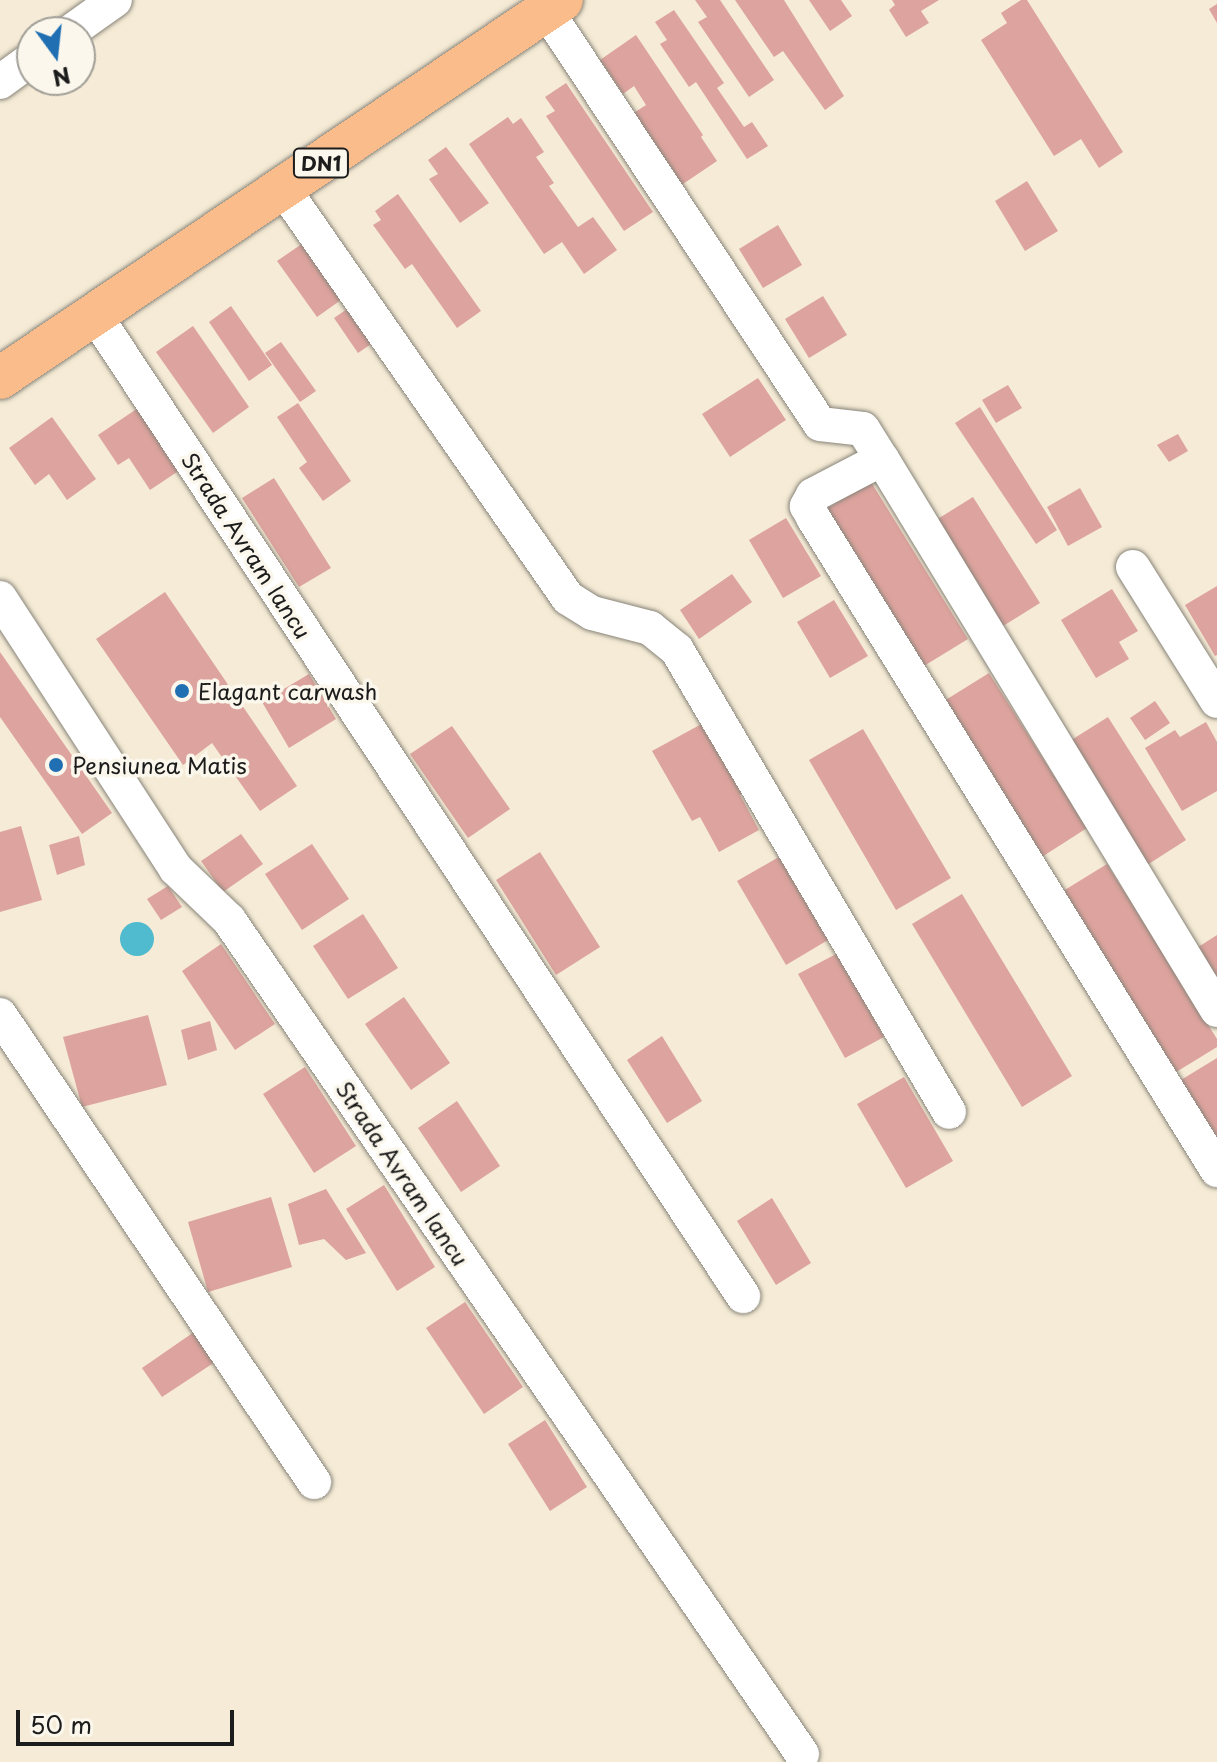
<!DOCTYPE html>
<style>
body{margin:0}
#map{position:relative;width:1217px;height:1762px;overflow:hidden;background:#f5ebd6;font-family:"Playpen Sans",sans-serif}
div>[style]{position:absolute}
[style*='--x']{left:calc(var(--x)*1px);top:calc(var(--y)*1px);width:calc(var(--w)*1px);rotate:calc(var(--a)*1deg)}
.water>*{inset:0;background:#50bace}
.round{border-radius:50%}
.building>*{inset:0;background:#dda39e}
.roads{filter:drop-shadow(0 0 2px #888479) drop-shadow(0 0 2px #888479)}
.minor>*{height:34px;margin:-17px;padding:0 17px;transform-origin:17px;border-radius:17px;background:#fff}
.major>*{height:42px;margin:-21px;padding:0 21px;transform-origin:21px;border-radius:21px;background:#fabc8b}
.dots>*{width:22px;height:22px;translate:-50% -50%;box-sizing:border-box;border:4px solid #fbf7ec;border-radius:50%}
span{translate:-50% -50%;white-space:nowrap;text-align:center;line-height:1.15;-webkit-text-stroke:7px #fbf7ec;paint-order:stroke}
.shield-label span{padding:2px 6px;background:#fbf7ec;border:2px solid;border-radius:6px;-webkit-text-stroke-width:0}
.shield-label{font-size:20px;color:#1c1c1c;font-weight:700}
.street-label{font-size:22px;color:#1c1c1c}
.poi-label{font-size:22px;color:#1c1c1c}
.left{translate:0 -50%;text-align:left}
.north{position:absolute;left:16px;top:16px;width:80px;height:80px;box-sizing:border-box;background:#fbf7ec;border:2px solid #a29f99;border-radius:50%;rotate:165deg;font-size:22px;font-weight:700;line-height:32px;text-align:center;color:#1c1c1c}
.north::after{content:'';display:block;margin:auto;width:28px;height:36px;background:#1f6fb2;clip-path:polygon(50% 0,100% 100%,50% 72%,0 100%)}
.scale{position:absolute;left:16px;top:1710px;width:218px;height:36px;box-sizing:border-box;border:4px solid #1c1c1c;border-top:0;padding-left:10px;font-size:24px;line-height:28px;white-space:nowrap;color:#1c1c1c;-webkit-text-stroke:6px #fbf7ec;paint-order:stroke}
</style>
<div id="map">
<div class="water">
<i class="round" style="left:120px;top:922px;width:34px;height:34px"></i>
</div>
<div class="building">
<i style="clip-path:polygon(695px 0,720px 0,774px 80px,749px 97px,698px 22px,707px 17px)"></i>
<i style="clip-path:polygon(735px 0,784px 0,844px 96px,825px 110px,783px 51px,774px 57px)"></i>
<i style="clip-path:polygon(809px 0,841px 0,852px 16px,830px 31px)"></i>
<i style="clip-path:polygon(892px 0,939px 0,921px 11px,929px 23px,906px 37px,889px 10px,895px 5px)"></i>
<i style="clip-path:polygon(1021px 0,1027px 0,1123px 152px,1099px 168px,1081px 139px,1054px 156px,981px 40px,1007px 23px,1001px 13px)"></i>
<i style="clip-path:polygon(1217px 4px,1217px 23px,1209px 9px)"></i>
<i style="clip-path:polygon(674px 10px,724px 83px,717px 88px,744px 127px,752px 122px,768px 146px,747px 159px,696px 82px,689px 87px,660px 44px,667px 40px,655px 22px)"></i>
<i style="clip-path:polygon(636px 35px,703px 135px,701px 137px,717px 161px,680px 186px,629px 116px,646px 105px,634px 86px,623px 94px,600px 60px)"></i>
<i style="clip-path:polygon(566px 83px,653px 212px,624px 231px,546px 116px,555px 111px,545px 97px)"></i>
<i style="clip-path:polygon(508px 117px,513px 124px,521px 118px,544px 152px,536px 157px,554px 183px,549px 186px,578px 227px,593px 217px,617px 250px,584px 274px,562px 242px,544px 254px,469px 144px)"></i>
<i style="clip-path:polygon(446px 147px,489px 203px,460px 223px,429px 179px,438px 174px,428px 160px)"></i>
<i style="clip-path:polygon(1027px 181px,1058px 231px,1025px 251px,995px 201px)"></i>
<i style="clip-path:polygon(398px 194px,481px 311px,457px 328px,412px 264px,405px 269px,373px 225px,381px 220px,375px 211px)"></i>
<i style="clip-path:polygon(778px 225px,802px 265px,763px 288px,739px 249px)"></i>
<i style="clip-path:polygon(309px 239px,348px 295px,317px 317px,277px 261px)"></i>
<i style="clip-path:polygon(823px 296px,847px 335px,809px 358px,785px 319px)"></i>
<i style="clip-path:polygon(231px 306px,272px 365px,249px 381px,209px 322px)"></i>
<i style="clip-path:polygon(350px 307px,374px 342px,358px 353px,334px 318px)"></i>
<i style="clip-path:polygon(193px 326px,249px 407px,213px 433px,156px 352px)"></i>
<i style="clip-path:polygon(281px 342px,316px 391px,300px 402px,265px 353px)"></i>
<i style="clip-path:polygon(758px 378px,786px 420px,730px 457px,702px 414px)"></i>
<i style="clip-path:polygon(1008px 385px,1022px 408px,996px 423px,982px 400px)"></i>
<i style="clip-path:polygon(298px 403px,351px 481px,323px 501px,299px 468px,307px 462px,277px 417px)"></i>
<i style="clip-path:polygon(141px 406px,183px 468px,150px 490px,129px 458px,118px 465px,98px 435px)"></i>
<i style="clip-path:polygon(980px 407px,1057px 530px,1036px 544px,955px 423px)"></i>
<i style="clip-path:polygon(52px 417px,96px 479px,67px 500px,49px 474px,35px 485px,9px 448px)"></i>
<i style="clip-path:polygon(1178px 434px,1188px 451px,1169px 462px,1157px 445px)"></i>
<i style="clip-path:polygon(274px 478px,331px 568px,299px 587px,242px 498px)"></i>
<i style="clip-path:polygon(871px 482px,968px 639px,919px 669px,821px 512px)"></i>
<i style="clip-path:polygon(1080px 488px,1102px 527px,1068px 546px,1047px 507px)"></i>
<i style="clip-path:polygon(973px 497px,1040px 603px,1003px 626px,936px 520px)"></i>
<i style="clip-path:polygon(786px 518px,821px 576px,783px 598px,749px 540px)"></i>
<i style="clip-path:polygon(732px 574px,752px 602px,699px 639px,680px 610px)"></i>
<i style="clip-path:polygon(1217px 586px,1217px 655px,1215px 656px,1185px 605px)"></i>
<i style="clip-path:polygon(1112px 589px,1138px 631px,1119px 642px,1129px 659px,1096px 678px,1061px 620px)"></i>
<i style="clip-path:polygon(165px 592px,297px 786px,260px 811px,212px 743px,183px 765px,96px 639px)"></i>
<i style="clip-path:polygon(834px 600px,868px 656px,830px 678px,797px 622px)"></i>
<i style="clip-path:polygon(0 652px,112px 813px,82px 834px,0 717px)"></i>
<i style="clip-path:polygon(989px 673px,1087px 828px,1034px 862px,936px 706px)"></i>
<i style="clip-path:polygon(309px 674px,336px 719px,289px 748px,262px 702px)"></i>
<i style="clip-path:polygon(1155px 701px,1170px 723px,1145px 740px,1130px 718px)"></i>
<i style="clip-path:polygon(1108px 717px,1186px 840px,1144px 867px,1065px 744px)"></i>
<i style="clip-path:polygon(707px 721px,746px 791px,740px 795px,759px 830px,719px 852px,700px 817px,692px 821px,652px 751px)"></i>
<i style="clip-path:polygon(1206px 722px,1217px 742px,1217px 791px,1182px 811px,1145px 748px,1175px 730px,1180px 737px)"></i>
<i style="clip-path:polygon(452px 726px,510px 809px,468px 838px,410px 754px)"></i>
<i style="clip-path:polygon(863px 729px,951px 878px,896px 910px,809px 760px)"></i>
<i style="clip-path:polygon(21px 826px,42px 900px,0 912px,0 832px)"></i>
<i style="clip-path:polygon(241px 834px,263px 864px,223px 892px,201px 861px)"></i>
<i style="clip-path:polygon(79px 836px,85px 865px,57px 875px,49px 845px)"></i>
<i style="clip-path:polygon(312px 844px,349px 899px,302px 930px,265px 874px)"></i>
<i style="clip-path:polygon(540px 852px,600px 947px,556px 975px,496px 880px)"></i>
<i style="clip-path:polygon(784px 854px,833px 937px,786px 965px,737px 881px)"></i>
<i style="clip-path:polygon(1107px 864px,1217px 1039px,1217px 1047px,1168px 1077px,1055px 896px)"></i>
<i style="clip-path:polygon(168px 886px,182px 907px,161px 920px,147px 899px)"></i>
<i style="clip-path:polygon(962px 894px,1072px 1076px,1022px 1107px,912px 924px)"></i>
<i style="clip-path:polygon(363px 914px,398px 968px,348px 999px,313px 946px)"></i>
<i style="clip-path:polygon(1217px 935px,1217px 991px,1192px 951px)"></i>
<i style="clip-path:polygon(221px 944px,275px 1024px,235px 1050px,182px 971px)"></i>
<i style="clip-path:polygon(838px 953px,884px 1037px,845px 1058px,798px 974px)"></i>
<i style="clip-path:polygon(404px 997px,450px 1063px,411px 1090px,365px 1024px)"></i>
<i style="clip-path:polygon(148px 1015px,167px 1085px,82px 1107px,63px 1037px)"></i>
<i style="clip-path:polygon(210px 1021px,217px 1050px,188px 1060px,181px 1030px)"></i>
<i style="clip-path:polygon(662px 1036px,702px 1101px,667px 1123px,627px 1060px)"></i>
<i style="clip-path:polygon(1217px 1058px,1217px 1150px,1176px 1083px)"></i>
<i style="clip-path:polygon(305px 1067px,356px 1146px,314px 1173px,263px 1094px)"></i>
<i style="clip-path:polygon(904px 1077px,953px 1161px,906px 1188px,857px 1104px)"></i>
<i style="clip-path:polygon(457px 1101px,500px 1166px,461px 1192px,418px 1128px)"></i>
<i style="clip-path:polygon(384px 1185px,435px 1267px,397px 1291px,346px 1209px)"></i>
<i style="clip-path:polygon(326px 1189px,366px 1253px,346px 1260px,324px 1239px,299px 1245px,288px 1204px)"></i>
<i style="clip-path:polygon(271px 1197px,292px 1267px,208px 1292px,188px 1222px)"></i>
<i style="clip-path:polygon(772px 1198px,811px 1263px,776px 1285px,737px 1221px)"></i>
<i style="clip-path:polygon(465px 1302px,523px 1387px,484px 1414px,426px 1328px)"></i>
<i style="clip-path:polygon(194px 1332px,215px 1362px,162px 1397px,142px 1368px)"></i>
<i style="clip-path:polygon(545px 1420px,587px 1487px,550px 1511px,508px 1444px)"></i>
</div>
<div class="roads">
<div class="minor">
<i style="--x:546;--y:10;--w:496;--a:56.5"></i>
<i style="--x:820;--y:424;--w:43;--a:6.6"></i>
<i style="--x:863;--y:429;--w:36;--a:58"></i>
<i style="--x:70;--y:32;--w:55;--a:-35.4"></i>
<i style="--x:0;--y:82;--w:39;--a:-36"></i>
<i style="--x:283;--y:188;--w:499;--a:55.2"></i>
<i style="--x:568;--y:598;--w:28;--a:32"></i>
<i style="--x:592;--y:613;--w:60;--a:14.5"></i>
<i style="--x:650;--y:628;--w:35;--a:39"></i>
<i style="--x:677;--y:650;--w:536;--a:59.51"></i>
<i style="--x:95;--y:315;--w:1176;--a:56.55"></i>
<i style="--x:1133;--y:567;--w:158;--a:57.9"></i>
<i style="--x:0;--y:598;--w:323;--a:57"></i>
<i style="--x:176;--y:869;--w:74;--a:43.9"></i>
<i style="--x:229;--y:920;--w:1012;--a:55.51"></i>
<i style="--x:1217;--y:1010;--w:645;--a:-121.3"></i>
<i style="--x:882;--y:459;--w:78;--a:152.4"></i>
<i style="--x:813;--y:495;--w:13;--a:119"></i>
<i style="--x:807;--y:506;--w:15;--a:62"></i>
<i style="--x:814;--y:519;--w:766;--a:58.24"></i>
<i style="--x:0;--y:1015;--w:563;--a:56.08"></i>
</div>
<div class="major">
<i style="--x:0;--y:378;--w:677;--a:-33.92"></i>
</div>
</div>
<div class="dots">
<i style="left:182px;top:691px;background:#1f6fb2"></i>
<i style="left:56px;top:765px;background:#1f6fb2"></i>
</div>
<div class="shield-label">
<span style="left:321px;top:163px">DN1</span>
</div>
<div class="street-label">
<span style="left:247px;top:545px;rotate:57deg">Strada Avram Iancu</span>
<span style="left:403px;top:1173px;rotate:56deg">Strada Avram Iancu</span>
</div>
<div class="poi-label">
<span class="left" style="left:198px;top:691px">Elagant carwash</span>
<span class="left" style="left:72px;top:765px">Pensiunea Matis</span>
</div>
<div class="north">N</div>
<div class="scale">50 m</div>
</div>
